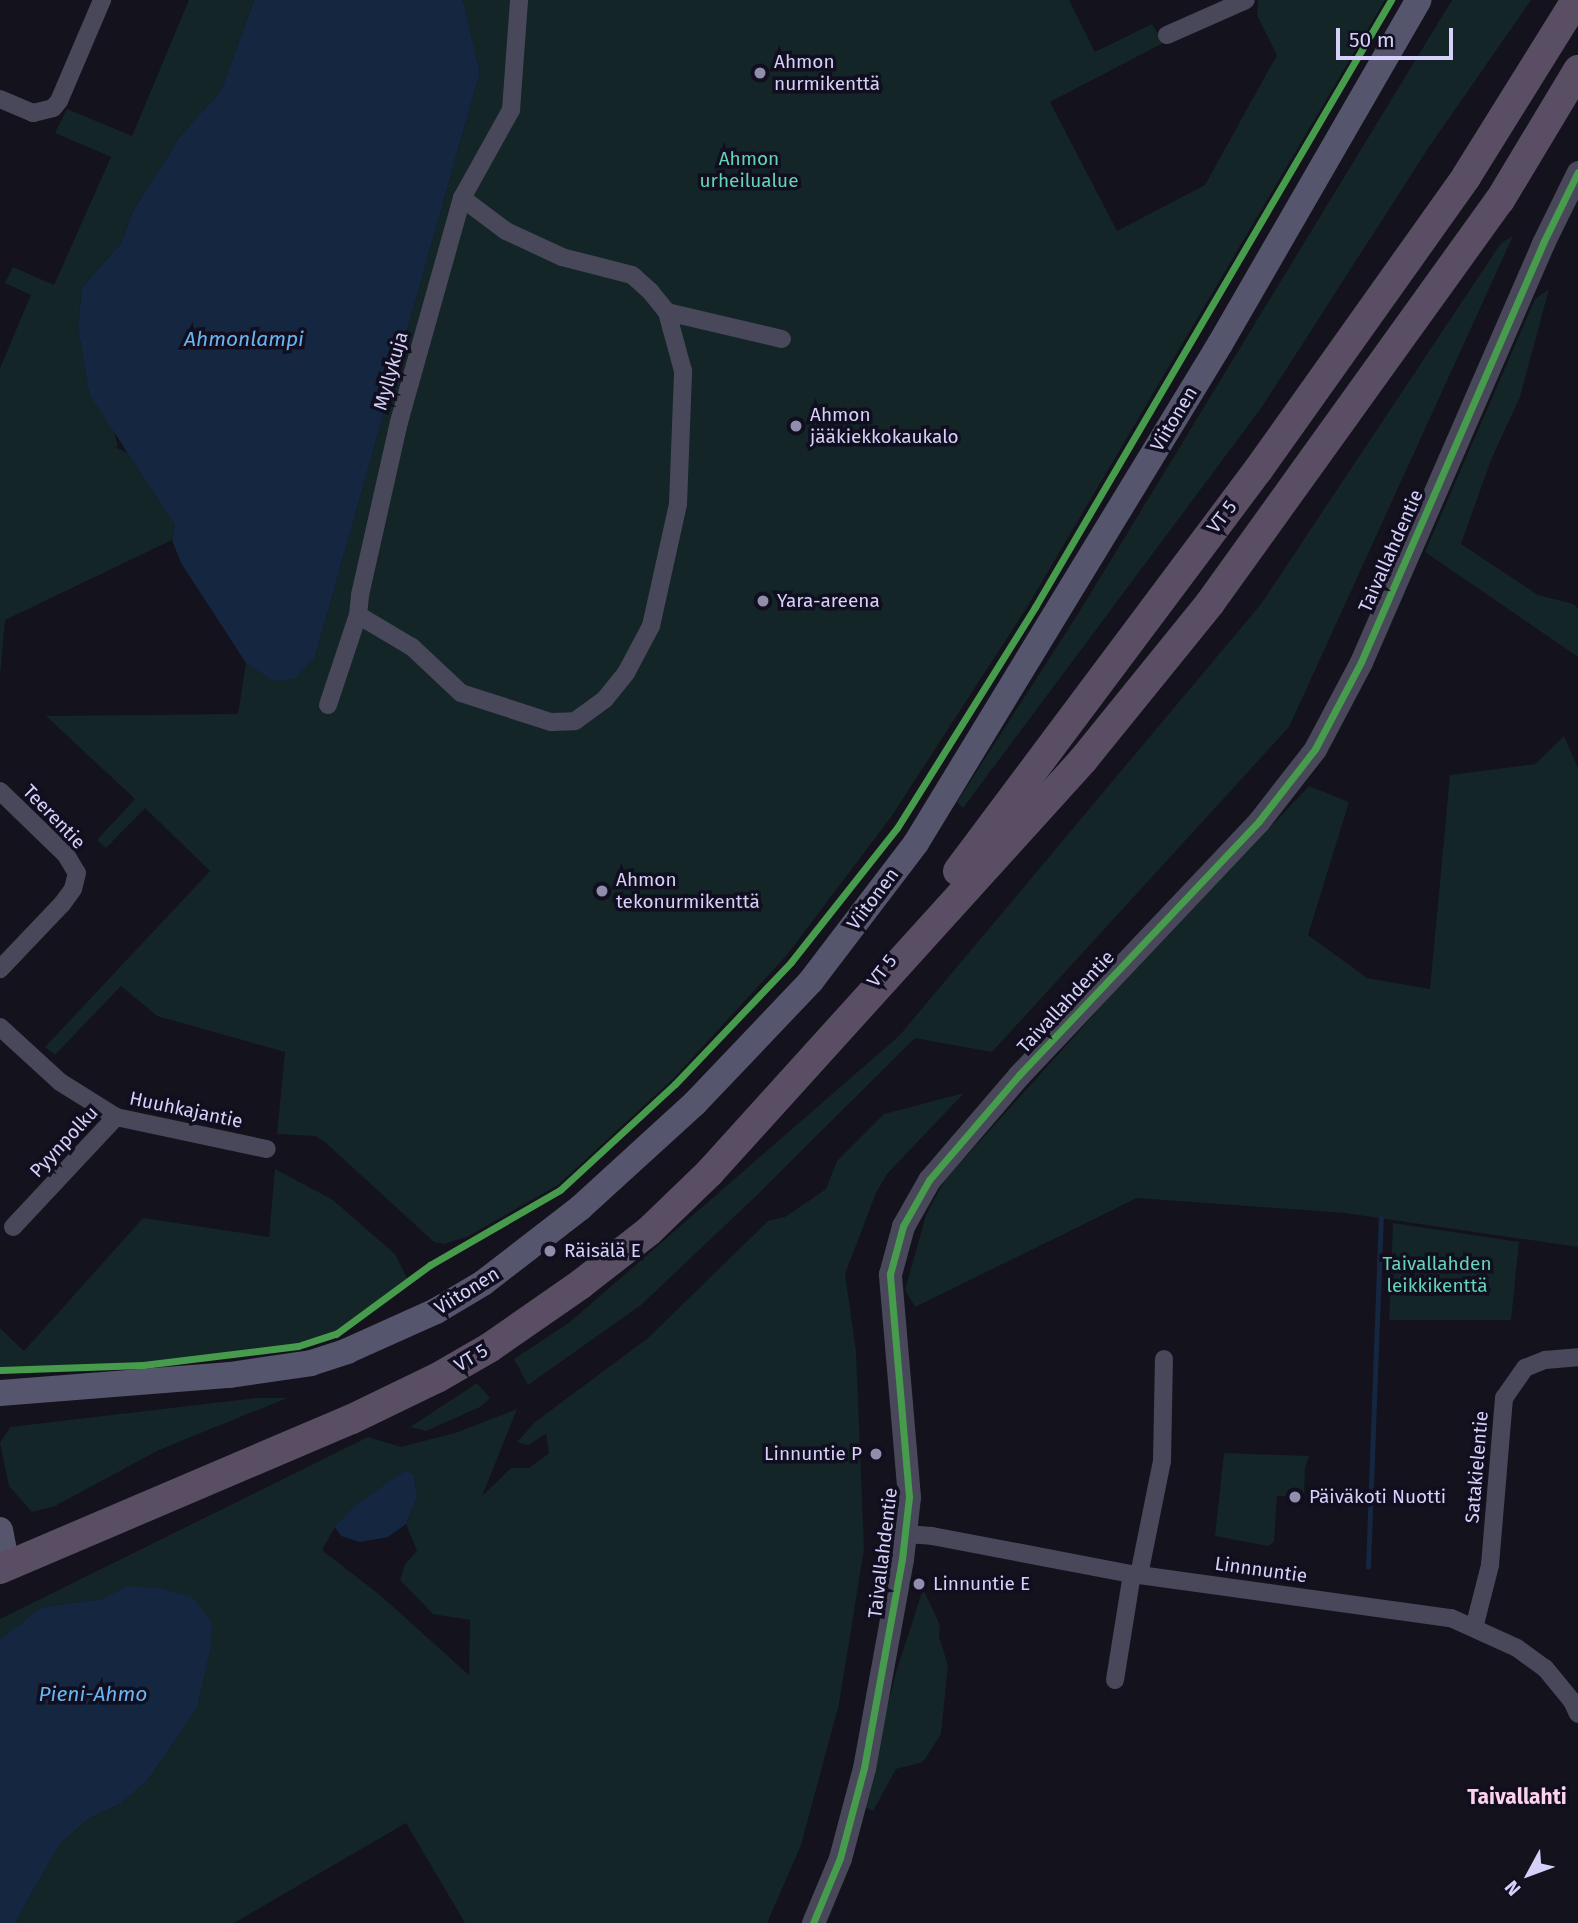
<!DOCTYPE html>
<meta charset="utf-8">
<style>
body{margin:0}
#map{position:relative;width:1578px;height:1923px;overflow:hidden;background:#14121c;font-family:"Fira Sans",sans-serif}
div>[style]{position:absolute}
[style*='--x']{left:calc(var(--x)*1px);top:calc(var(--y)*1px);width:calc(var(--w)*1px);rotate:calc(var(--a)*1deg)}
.green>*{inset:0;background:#132526}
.water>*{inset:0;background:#142640}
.stream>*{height:4.5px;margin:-2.25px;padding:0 2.25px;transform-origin:2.25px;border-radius:2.25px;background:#142640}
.minor>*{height:18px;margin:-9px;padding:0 9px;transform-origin:9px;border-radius:9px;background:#49485b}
.tertiary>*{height:23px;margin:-11.5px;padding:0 11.5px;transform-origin:11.5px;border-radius:11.5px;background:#49485b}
.secondary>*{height:26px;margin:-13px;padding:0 13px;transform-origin:13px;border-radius:13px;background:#55556e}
.trunk>*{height:30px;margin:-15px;padding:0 15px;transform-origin:15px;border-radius:15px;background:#5a4e64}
.cycleway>*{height:7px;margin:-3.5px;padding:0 3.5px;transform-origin:3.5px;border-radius:3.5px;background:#469c4c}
.dots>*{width:19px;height:19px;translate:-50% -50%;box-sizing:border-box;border:4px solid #110f1f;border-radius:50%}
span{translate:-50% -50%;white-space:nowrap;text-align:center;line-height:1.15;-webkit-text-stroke:7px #110f1f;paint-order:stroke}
.poi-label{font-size:19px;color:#d5d1fa}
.left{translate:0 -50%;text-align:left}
.right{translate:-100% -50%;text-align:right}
.park-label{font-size:19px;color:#65d3b5}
.street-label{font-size:19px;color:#d5d1fa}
.water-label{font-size:21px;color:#6ab5f0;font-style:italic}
.neighbourhood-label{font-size:21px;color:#fbd3ed;font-weight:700}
.north{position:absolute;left:1494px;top:1839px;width:70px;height:70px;-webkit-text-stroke:5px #110f1f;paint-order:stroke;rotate:229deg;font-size:19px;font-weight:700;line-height:28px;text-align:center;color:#d5d1fa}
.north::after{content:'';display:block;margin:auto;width:24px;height:32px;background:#d5d1fa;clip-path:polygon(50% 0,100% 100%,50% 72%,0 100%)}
.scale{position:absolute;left:1336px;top:28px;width:117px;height:32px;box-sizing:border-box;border:4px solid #d5d1fa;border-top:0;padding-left:9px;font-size:21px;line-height:24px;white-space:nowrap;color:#d5d1fa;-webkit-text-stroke:5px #110f1f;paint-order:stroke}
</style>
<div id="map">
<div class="green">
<i style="clip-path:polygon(189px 0,254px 0,221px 91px,181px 135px,133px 211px,121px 243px,82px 287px,78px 327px,89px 394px,113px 427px,118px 447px,113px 446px,128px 453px,175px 525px,172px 540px,5px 620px,0 676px,0 368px,31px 295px,5px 283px,13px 267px,54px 285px,111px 157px,55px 133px,67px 109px,132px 136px)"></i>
<i style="clip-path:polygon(463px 0,1069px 0,1095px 52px,1152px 24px,1163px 43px,1050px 102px,1117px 231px,1205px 185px,1277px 55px,1257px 15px,1258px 0,1385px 0,1026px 609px,891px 817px,787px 955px,673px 1079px,558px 1185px,467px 1237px,444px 1244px,434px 1242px,326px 1143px,315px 1136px,277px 1134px,285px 1052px,157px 1016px,121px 986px,55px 1055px,45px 1047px,210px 871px,145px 808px,106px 848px,97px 840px,135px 799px,46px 716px,238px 714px,246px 663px,274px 681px,315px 657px,480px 72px)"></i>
<i style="clip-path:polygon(1452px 0,1531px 0,1429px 147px,1262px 407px,963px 808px,957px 802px,1081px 609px)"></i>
<i style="clip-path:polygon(1513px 236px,1289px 727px,992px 1052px,915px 1038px,754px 1198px,641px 1305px,528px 1385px,514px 1359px,570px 1322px,899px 1036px,1261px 604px,1501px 243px)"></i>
<i style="clip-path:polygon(1549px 289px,1520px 397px,1491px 460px,1461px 544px,1538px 595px,1574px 604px,1578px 609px,1578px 657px,1425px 552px,1535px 299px)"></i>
<i style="clip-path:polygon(1564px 736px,1578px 768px,1578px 1247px,1345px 1213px,1137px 1198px,915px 1307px,905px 1290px,926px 1215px,944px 1181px,1116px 990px,1309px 786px,1349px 802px,1308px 935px,1367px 978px,1430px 989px,1450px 775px,1535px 764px)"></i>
<i style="clip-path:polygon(evenodd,964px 1093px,887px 1174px,876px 1193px,845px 1274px,856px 1351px,864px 1549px,839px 1704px,801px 1845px,767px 1923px,465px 1923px,406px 1823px,234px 1923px,15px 1923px,59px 1845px,88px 1819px,120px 1804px,147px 1781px,197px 1708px,210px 1652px,127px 1586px,104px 1599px,42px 1607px,0 1639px,0 1619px,368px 1437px,401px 1447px,458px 1432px,517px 1409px,482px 1496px,511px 1468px,529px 1468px,549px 1453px,546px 1434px,528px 1445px,517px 1442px,535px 1422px,648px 1338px,768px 1221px,785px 1217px,826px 1189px,837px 1161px,884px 1114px,964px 1093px,406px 1470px,414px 1475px,417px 1498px,406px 1524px,417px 1551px,405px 1564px,400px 1580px,433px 1614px,470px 1620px,469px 1675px,380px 1595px,322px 1550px,335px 1527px,406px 1470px)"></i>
<i style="clip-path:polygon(275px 1169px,333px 1200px,395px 1254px,409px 1282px,336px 1334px,298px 1346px,143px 1365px,0 1370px,0 1328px,24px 1351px,143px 1218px,269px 1237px)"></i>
<i style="clip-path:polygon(1393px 1223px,1519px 1242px,1511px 1320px,1389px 1320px)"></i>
<i style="clip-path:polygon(477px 1383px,490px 1398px,480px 1407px,426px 1431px,410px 1427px)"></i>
<i style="clip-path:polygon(257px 1398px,287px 1398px,159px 1450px,55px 1506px,32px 1512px,9px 1486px,0 1443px,10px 1427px)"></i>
<i style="clip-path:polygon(1224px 1453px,1309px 1456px,1305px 1468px,1304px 1496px,1277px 1496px,1274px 1542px,1268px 1546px,1215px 1536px)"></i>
<i style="clip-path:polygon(923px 1589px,940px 1625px,939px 1637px,948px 1665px,941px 1734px,923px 1762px,896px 1769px,873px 1811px,862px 1806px,897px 1669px)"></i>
</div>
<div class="water">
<i style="clip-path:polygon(254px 0,463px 0,480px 72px,315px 657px,294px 679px,273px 681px,246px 663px,181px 563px,172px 540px,175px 525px,89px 394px,78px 327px,82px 287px,121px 243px,133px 211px,181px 135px,221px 91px)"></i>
<i style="clip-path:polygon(406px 1470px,414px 1475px,417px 1498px,406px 1524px,388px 1537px,360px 1542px,341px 1536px,335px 1527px,354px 1506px)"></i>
<i style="clip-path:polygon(127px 1586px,161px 1588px,193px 1598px,212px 1622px,210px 1652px,197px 1708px,147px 1781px,120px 1804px,88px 1819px,59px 1845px,15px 1923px,0 1923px,0 1639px,42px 1607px,103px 1599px)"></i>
</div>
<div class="stream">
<i style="--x:1368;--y:1567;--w:349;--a:-87.9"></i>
</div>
<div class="minor">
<i style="--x:1167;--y:35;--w:86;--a:-23.9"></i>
<i style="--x:0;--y:99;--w:36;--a:23"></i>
<i style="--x:33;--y:113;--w:21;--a:-14"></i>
<i style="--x:53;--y:108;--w:9;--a:-49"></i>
<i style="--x:59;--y:101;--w:110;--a:-66.9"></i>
<i style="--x:667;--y:312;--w:118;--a:13.2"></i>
<i style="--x:358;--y:615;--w:63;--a:30.7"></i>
<i style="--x:412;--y:647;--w:67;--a:43.2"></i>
<i style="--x:461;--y:693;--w:95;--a:17.9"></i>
<i style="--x:551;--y:722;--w:24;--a:-2"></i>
<i style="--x:575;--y:721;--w:37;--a:-36"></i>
<i style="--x:605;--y:699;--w:33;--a:-51"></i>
<i style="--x:626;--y:673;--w:53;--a:-62"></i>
<i style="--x:651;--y:626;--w:125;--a:-77.5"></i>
<i style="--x:678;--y:504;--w:133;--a:-87.8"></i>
<i style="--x:683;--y:371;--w:61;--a:-105.2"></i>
<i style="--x:667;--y:312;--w:26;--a:-129"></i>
<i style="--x:651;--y:292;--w:25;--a:-138"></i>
<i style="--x:632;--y:275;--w:72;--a:-165.6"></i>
<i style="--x:562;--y:257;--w:62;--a:-155.1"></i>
<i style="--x:506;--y:231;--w:55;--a:-143.1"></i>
<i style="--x:328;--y:705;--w:95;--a:-71.6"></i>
<i style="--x:358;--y:615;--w:20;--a:-84"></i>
<i style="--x:360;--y:595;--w:177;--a:-77.3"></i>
<i style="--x:399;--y:422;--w:233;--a:-74.3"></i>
<i style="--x:462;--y:198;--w:101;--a:-60.9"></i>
<i style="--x:511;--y:110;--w:110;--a:-85.8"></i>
<i style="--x:0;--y:791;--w:92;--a:44.1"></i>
<i style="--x:66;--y:855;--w:21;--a:59"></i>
<i style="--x:77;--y:873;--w:16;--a:104"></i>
<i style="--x:73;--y:889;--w:19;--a:126"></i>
<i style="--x:62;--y:904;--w:90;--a:133.6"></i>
<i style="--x:0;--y:1027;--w:81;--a:42.5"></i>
<i style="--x:60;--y:1082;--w:66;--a:32"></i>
<i style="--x:116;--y:1117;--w:154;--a:12"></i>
<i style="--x:13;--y:1227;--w:151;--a:-46.9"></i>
<i style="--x:905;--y:1534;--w:27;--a:4"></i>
<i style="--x:932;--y:1536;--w:204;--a:10.8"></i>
<i style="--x:1132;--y:1574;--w:322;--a:7.9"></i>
<i style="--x:1451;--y:1618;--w:72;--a:24.4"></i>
<i style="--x:1517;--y:1648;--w:34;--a:36"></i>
<i style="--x:1545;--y:1668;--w:43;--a:50.7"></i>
<i style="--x:1572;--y:1701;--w:14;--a:65"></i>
<i style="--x:1139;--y:1575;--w:116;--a:-78.6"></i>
<i style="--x:1162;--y:1461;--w:102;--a:-88.9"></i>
<i style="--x:1474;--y:1628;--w:65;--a:-75.7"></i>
<i style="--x:1490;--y:1565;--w:168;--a:-85.2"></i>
<i style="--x:1504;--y:1398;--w:37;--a:-55"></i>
<i style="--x:1525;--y:1368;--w:22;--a:-22"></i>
<i style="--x:1545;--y:1360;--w:33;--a:-5"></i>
<i style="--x:1115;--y:1680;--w:107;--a:-80.9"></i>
</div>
<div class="tertiary">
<i style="--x:813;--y:1923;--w:70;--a:-67.4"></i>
<i style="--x:840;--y:1858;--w:93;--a:-75.1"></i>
<i style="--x:864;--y:1768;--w:212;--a:-79.7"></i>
<i style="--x:902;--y:1559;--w:62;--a:-83.6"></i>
<i style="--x:909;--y:1497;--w:224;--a:-94.9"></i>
<i style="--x:890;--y:1274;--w:50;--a:-74.8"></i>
<i style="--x:903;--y:1226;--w:53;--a:-60.5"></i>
<i style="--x:929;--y:1180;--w:138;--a:-49.4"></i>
<i style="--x:1019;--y:1075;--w:349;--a:-46.6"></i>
<i style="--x:1259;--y:821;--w:91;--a:-52.1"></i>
<i style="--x:1315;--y:749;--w:98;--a:-62.1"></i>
<i style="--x:1361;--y:662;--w:457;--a:-66.5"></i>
<i style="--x:1543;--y:243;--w:79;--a:-63.8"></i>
</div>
<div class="secondary">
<i style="--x:0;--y:1393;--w:231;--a:-4.5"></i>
<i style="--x:230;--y:1375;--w:82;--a:-8.4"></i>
<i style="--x:311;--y:1363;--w:38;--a:-18"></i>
<i style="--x:347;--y:1351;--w:98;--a:-24.2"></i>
<i style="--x:436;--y:1311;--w:55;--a:-30.8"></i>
<i style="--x:483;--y:1283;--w:123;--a:-37.7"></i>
<i style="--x:580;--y:1208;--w:156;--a:-42.4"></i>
<i style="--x:695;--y:1103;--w:168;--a:-46.4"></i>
<i style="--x:811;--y:981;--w:173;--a:-52.7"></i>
<i style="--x:916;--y:843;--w:584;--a:-58.65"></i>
<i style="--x:1220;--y:344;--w:397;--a:-60"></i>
<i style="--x:0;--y:1530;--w:36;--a:79"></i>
</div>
<div class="trunk">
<i style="--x:958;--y:871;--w:501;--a:-53.2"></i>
<i style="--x:1258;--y:470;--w:359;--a:-54.6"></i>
<i style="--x:1466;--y:177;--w:208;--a:-58.1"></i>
<i style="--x:0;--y:1569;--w:383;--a:-23.1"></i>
<i style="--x:352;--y:1419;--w:94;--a:-25.8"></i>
<i style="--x:437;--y:1378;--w:60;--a:-30"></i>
<i style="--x:489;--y:1348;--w:112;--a:-34.8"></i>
<i style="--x:581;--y:1284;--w:86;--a:-37.9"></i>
<i style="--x:649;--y:1231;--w:85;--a:-44"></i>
<i style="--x:710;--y:1172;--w:556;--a:-47.84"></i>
<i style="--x:1083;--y:760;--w:202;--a:-51"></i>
<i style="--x:1210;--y:603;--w:496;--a:-54.3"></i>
<i style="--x:1500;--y:200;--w:152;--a:-59"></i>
</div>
<div class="cycleway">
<i style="--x:0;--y:1370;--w:143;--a:-2"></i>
<i style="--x:143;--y:1365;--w:156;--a:-7"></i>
<i style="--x:298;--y:1346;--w:40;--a:-18"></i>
<i style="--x:336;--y:1334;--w:117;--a:-36.3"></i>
<i style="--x:430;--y:1265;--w:150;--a:-30"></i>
<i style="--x:560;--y:1190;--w:156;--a:-42.7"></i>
<i style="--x:675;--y:1084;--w:168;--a:-46.4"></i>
<i style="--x:791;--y:962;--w:171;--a:-51.7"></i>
<i style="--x:897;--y:828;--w:261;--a:-58"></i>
<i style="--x:1035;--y:607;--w:704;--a:-59.61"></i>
<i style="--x:813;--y:1923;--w:70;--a:-67.4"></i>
<i style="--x:840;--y:1858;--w:93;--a:-75.1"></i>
<i style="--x:864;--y:1768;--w:212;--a:-79.7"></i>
<i style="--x:902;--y:1559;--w:62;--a:-83.6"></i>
<i style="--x:909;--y:1497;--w:224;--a:-94.9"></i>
<i style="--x:890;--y:1274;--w:50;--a:-74.8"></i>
<i style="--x:903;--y:1226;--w:53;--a:-60.5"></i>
<i style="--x:929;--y:1180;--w:138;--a:-49.4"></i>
<i style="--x:1019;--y:1075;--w:349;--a:-46.6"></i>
<i style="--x:1259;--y:821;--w:91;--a:-52.1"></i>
<i style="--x:1315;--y:749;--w:98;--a:-62.1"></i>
<i style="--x:1361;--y:662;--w:457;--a:-66.5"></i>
<i style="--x:1543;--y:243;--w:79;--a:-63.8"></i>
</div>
<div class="dots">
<i style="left:760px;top:73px;background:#918eac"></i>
<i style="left:796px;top:426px;background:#918eac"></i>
<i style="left:763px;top:601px;background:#918eac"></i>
<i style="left:602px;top:891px;background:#918eac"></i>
<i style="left:550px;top:1251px;background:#918eac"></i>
<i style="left:876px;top:1454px;background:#918eac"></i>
<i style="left:1295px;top:1497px;background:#918eac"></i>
<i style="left:919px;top:1584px;background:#918eac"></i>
</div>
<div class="poi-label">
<span class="left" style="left:774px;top:73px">Ahmon<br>nurmikenttä</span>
<span class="left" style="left:810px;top:426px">Ahmon<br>jääkiekkokaukalo</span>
<span class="left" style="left:777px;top:601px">Yara-areena</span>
<span class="left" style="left:616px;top:891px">Ahmon<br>tekonurmikenttä</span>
<span class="left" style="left:564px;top:1251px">Räisälä E</span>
<span class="right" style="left:862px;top:1454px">Linnuntie P</span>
<span class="left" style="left:1309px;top:1497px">Päiväkoti Nuotti</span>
<span class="left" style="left:933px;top:1584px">Linnuntie E</span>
</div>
<div class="park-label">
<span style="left:749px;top:170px">Ahmon<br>urheilualue</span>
<span style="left:1437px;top:1275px">Taivallahden<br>leikkikenttä</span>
</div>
<div class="street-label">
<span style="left:391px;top:371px;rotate:-74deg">Myllykuja</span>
<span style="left:1174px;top:419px;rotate:-59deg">Viitonen</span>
<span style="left:1222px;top:517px;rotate:-53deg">VT 5</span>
<span style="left:1391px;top:551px;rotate:-66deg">Taivallahdentie</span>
<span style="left:54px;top:817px;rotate:46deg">Teerentie</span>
<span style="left:873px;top:899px;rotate:-53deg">Viitonen</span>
<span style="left:882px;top:971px;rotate:-53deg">VT 5</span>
<span style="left:1066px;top:1002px;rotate:-47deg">Taivallahdentie</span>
<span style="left:186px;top:1110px;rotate:12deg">Huuhkajantie</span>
<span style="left:64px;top:1142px;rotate:-47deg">Pyynpolku</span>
<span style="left:467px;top:1291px;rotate:-32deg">Viitonen</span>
<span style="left:471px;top:1358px;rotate:-31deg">VT 5</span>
<span style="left:1477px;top:1467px;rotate:-85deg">Satakielentie</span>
<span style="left:883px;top:1553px;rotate:-83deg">Taivallahdentie</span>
<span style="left:1261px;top:1570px;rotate:8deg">Linnnuntie</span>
</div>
<div class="water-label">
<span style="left:244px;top:339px">Ahmonlampi</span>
<span style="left:93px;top:1694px">Pieni-Ahmo</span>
</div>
<div class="neighbourhood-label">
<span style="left:1517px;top:1797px">Taivallahti</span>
</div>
<div class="north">N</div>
<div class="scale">50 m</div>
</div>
